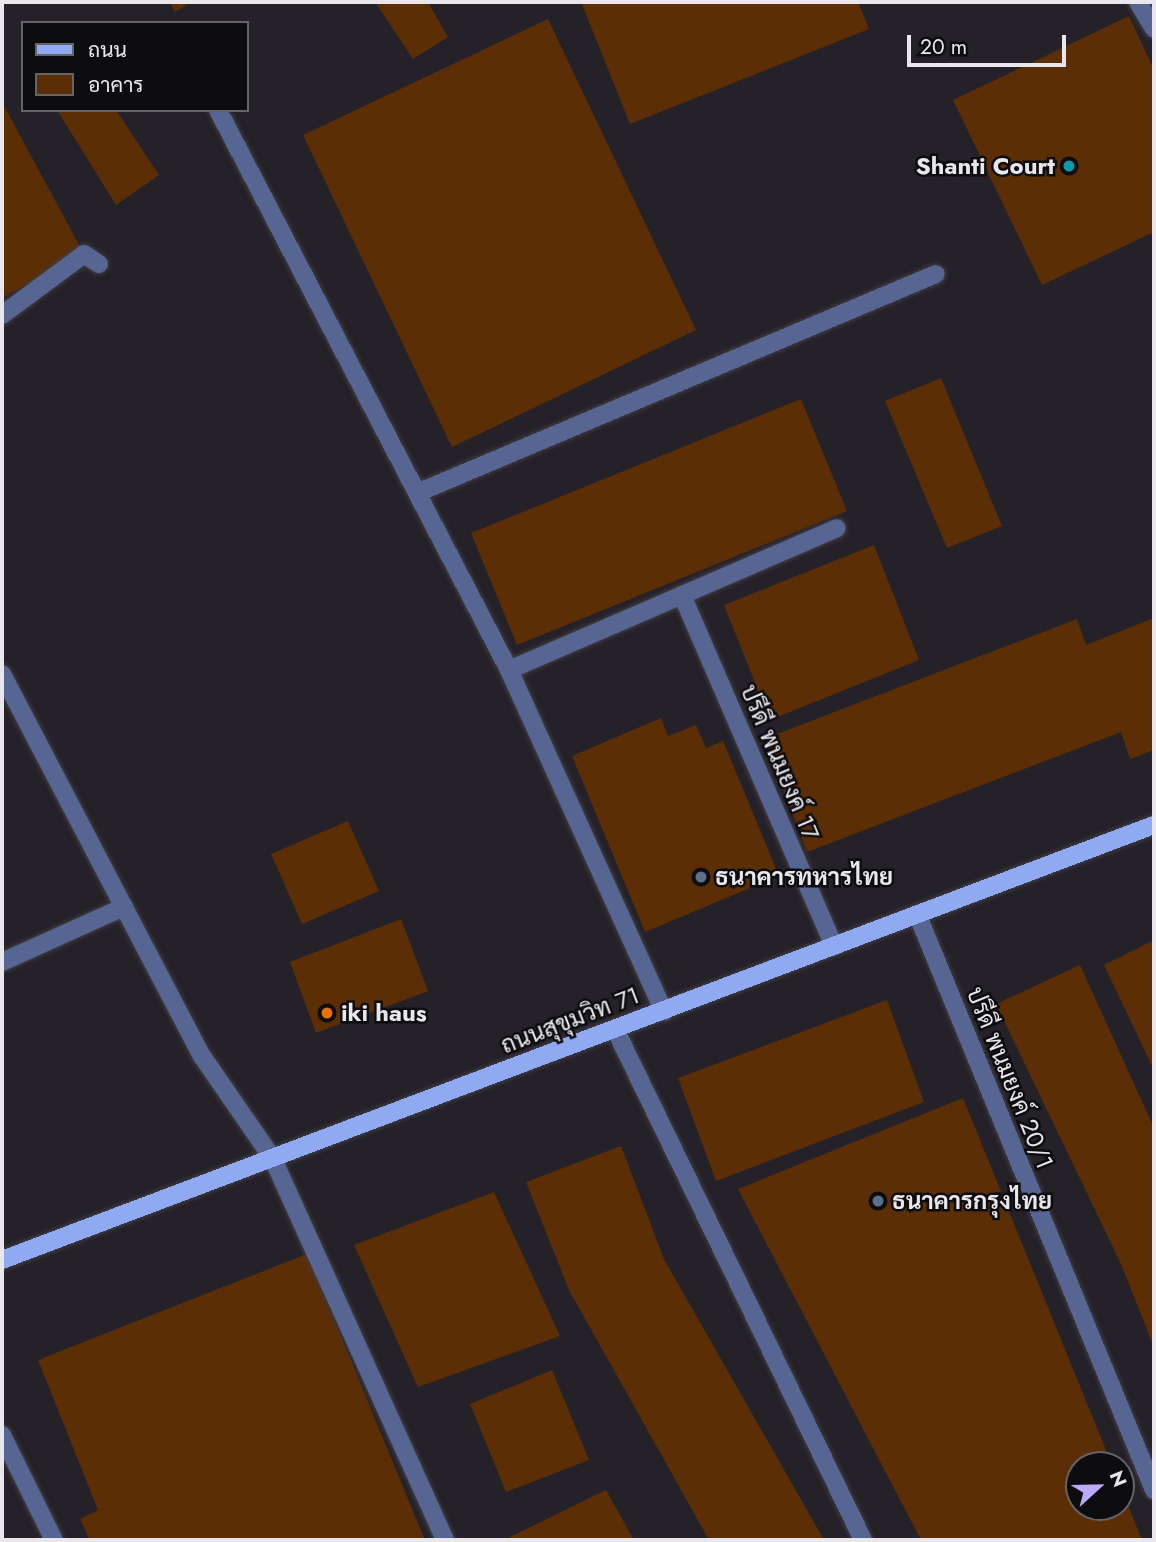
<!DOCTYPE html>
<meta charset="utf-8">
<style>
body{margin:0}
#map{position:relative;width:1156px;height:1542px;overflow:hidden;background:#252129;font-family:Jost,Sarabun,sans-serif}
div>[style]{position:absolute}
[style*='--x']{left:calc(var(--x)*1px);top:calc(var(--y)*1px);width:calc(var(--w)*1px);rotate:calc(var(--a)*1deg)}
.building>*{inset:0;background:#5c2e05}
.roads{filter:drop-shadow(0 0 2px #403d44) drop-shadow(0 0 2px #403d44)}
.lane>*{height:18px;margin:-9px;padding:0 9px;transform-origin:9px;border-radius:9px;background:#566592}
.street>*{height:18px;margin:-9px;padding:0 9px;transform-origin:9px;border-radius:9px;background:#566592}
.primary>*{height:18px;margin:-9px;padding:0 9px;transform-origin:9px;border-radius:9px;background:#8fa9f3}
.dots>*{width:19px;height:19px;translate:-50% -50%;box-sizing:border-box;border:4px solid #0d0c0f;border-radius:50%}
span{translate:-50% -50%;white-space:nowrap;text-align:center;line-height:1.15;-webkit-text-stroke:5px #0d0c0f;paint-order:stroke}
.poi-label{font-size:24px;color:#e9e6ec;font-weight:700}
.right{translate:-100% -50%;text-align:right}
.left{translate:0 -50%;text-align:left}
.street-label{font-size:24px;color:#e9e6ec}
.frame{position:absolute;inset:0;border:4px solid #e9e6ec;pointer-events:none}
.legend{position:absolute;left:21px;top:21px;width:228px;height:91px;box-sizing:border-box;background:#0d0c0f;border:2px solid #656367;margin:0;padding:9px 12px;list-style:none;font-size:21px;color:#e9e6ec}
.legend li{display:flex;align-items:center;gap:14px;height:35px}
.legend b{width:35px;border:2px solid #656367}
.north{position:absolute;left:1065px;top:1451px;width:70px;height:70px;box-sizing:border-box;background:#0d0c0f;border:2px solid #656367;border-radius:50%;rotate:68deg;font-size:19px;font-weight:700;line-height:28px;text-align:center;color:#e9e6ec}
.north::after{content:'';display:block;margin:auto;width:24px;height:32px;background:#bbaaf6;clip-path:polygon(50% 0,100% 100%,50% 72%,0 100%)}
.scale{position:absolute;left:907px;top:35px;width:159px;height:32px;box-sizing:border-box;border:4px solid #e9e6ec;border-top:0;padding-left:9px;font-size:21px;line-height:24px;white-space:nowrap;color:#e9e6ec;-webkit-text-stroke:5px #0d0c0f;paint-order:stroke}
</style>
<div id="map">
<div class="building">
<i style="clip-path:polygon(170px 2px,191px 2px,175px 12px)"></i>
<i style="clip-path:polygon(375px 2px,428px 2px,448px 37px,413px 59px)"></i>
<i style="clip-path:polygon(581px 2px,858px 2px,869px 29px,630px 124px)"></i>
<i style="clip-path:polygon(1129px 16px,1154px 70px,1154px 232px,1042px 285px,953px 100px)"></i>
<i style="clip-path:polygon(548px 19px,696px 330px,452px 447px,303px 135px)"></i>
<i style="clip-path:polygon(2px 102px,84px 254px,2px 298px)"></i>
<i style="clip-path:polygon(57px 110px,116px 110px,159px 175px,116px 205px)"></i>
<i style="clip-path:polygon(941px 378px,1002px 526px,947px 548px,885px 401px)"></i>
<i style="clip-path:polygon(801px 399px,847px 511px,517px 645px,471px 533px)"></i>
<i style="clip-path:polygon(874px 545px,919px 660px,770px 720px,724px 605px)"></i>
<i style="clip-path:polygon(1154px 618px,1154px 750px,1130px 759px,1121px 732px,807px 852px,764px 739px,1077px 619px,1086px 645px)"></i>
<i style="clip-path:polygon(661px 718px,668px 736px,696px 725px,706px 748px,723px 741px,779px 876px,645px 932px,572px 756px)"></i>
<i style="clip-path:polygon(348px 821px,379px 891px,302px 924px,271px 854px)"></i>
<i style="clip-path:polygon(401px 919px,428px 991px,316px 1033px,290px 962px)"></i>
<i style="clip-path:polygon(1154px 940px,1154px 1070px,1104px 965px)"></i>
<i style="clip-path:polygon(1080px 965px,1154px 1128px,1154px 1347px,1121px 1264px,996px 1004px)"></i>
<i style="clip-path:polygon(887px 1000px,924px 1102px,716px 1181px,678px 1078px)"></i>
<i style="clip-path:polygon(963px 1098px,1112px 1465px,1079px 1465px,1079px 1507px,1121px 1507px,1121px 1488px,1142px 1540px,921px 1540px,738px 1189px)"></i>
<i style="clip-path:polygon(621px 1146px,664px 1259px,824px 1540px,709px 1540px,569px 1290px,526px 1182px)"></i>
<i style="clip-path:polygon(494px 1192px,560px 1336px,418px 1387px,354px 1245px)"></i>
<i style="clip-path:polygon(307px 1254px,425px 1540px,90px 1540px,80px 1519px,98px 1510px,38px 1360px)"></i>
<i style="clip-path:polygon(552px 1370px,589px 1460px,506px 1492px,470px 1404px)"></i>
<i style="clip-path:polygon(606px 1490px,634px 1540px,504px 1540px)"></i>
</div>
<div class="roads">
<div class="lane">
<i style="--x:1138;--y:2;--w:31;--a:59"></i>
<i style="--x:2;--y:315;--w:102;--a:-36.6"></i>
<i style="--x:84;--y:254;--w:18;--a:34"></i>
<i style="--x:682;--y:595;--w:383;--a:66.6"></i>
<i style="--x:509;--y:670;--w:357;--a:-23.4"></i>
<i style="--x:2;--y:674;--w:431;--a:62.4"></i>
<i style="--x:202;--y:1056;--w:125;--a:55.4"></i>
<i style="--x:2;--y:962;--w:134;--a:-24.3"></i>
</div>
<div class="street">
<i style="--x:218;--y:110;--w:631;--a:62.54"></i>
<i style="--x:509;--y:670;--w:375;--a:65.6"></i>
<i style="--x:417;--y:493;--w:563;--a:-22.88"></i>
<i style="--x:918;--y:916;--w:621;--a:67.65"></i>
<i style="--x:615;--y:1029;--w:568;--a:64.11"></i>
<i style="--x:273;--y:1159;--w:418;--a:65.7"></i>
<i style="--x:2;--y:1435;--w:117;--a:63.7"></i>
</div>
<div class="primary">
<i style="--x:2;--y:1260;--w:1231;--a:-20.69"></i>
</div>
</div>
<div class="dots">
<i style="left:1069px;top:166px;background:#0f9aa8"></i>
<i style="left:701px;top:877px;background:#5c6f8a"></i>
<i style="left:327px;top:1013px;background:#e8710a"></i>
<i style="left:878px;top:1201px;background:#5c6f8a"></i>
</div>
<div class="poi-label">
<span class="right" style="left:1055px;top:166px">Shanti Court</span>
<span class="left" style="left:715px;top:877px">ธนาคารทหารไทย</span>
<span class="left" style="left:341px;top:1013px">iki haus</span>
<span class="left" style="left:892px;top:1201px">ธนาคารกรุงไทย</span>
</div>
<div class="street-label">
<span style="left:780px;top:762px;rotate:67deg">ปรีดี พนมยงค์ 17</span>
<span style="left:570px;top:1020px;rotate:-21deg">ถนนสุขุมวิท 71</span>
<span style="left:1010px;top:1078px;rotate:68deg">ปรีดี พนมยงค์ 20/1</span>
</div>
<div class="frame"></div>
<ul class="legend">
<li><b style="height:9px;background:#8fa9f3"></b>ถนน</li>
<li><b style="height:19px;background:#5c2e05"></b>อาคาร</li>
</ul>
<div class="north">N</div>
<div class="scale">20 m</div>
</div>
